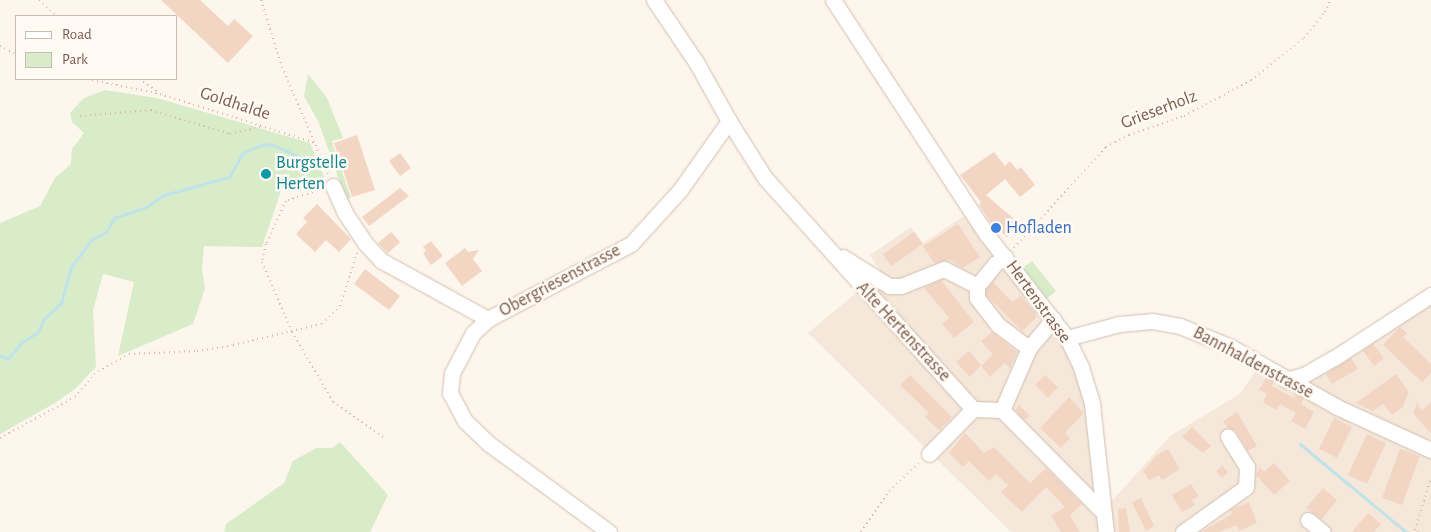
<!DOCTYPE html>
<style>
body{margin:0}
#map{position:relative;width:1431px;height:532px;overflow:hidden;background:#fdf6ec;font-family:"Alegreya Sans",sans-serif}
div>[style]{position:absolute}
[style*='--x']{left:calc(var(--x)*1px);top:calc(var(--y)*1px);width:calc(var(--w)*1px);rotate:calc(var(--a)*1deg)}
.residential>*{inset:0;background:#f5e8da}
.green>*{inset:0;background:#d8ecc9}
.stream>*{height:3px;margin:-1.5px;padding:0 1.5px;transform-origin:1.5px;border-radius:1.5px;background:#bfe3e8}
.building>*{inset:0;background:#f3d5c3}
.path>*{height:2px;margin-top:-1px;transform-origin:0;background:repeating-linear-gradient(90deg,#d9b8a5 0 1px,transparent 0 5px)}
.roads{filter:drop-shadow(0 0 1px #d1beb0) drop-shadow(0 0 1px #d1beb0)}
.minor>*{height:15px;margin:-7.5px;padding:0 7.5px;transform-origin:7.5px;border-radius:7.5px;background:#fff}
.dots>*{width:14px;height:14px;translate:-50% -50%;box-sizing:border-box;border:2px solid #fffaf3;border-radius:50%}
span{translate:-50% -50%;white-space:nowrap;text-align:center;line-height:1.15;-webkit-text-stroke:5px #fffaf3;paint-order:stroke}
.street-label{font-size:18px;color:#7a5c4d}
.culture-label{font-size:18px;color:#0d838f}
.left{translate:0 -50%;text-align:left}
.shop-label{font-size:18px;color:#366cbe}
.legend{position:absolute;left:15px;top:15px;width:162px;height:65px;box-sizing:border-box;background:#fffaf3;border:1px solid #cabbb1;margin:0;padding:6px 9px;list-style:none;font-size:15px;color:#7a5c4d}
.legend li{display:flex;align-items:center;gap:10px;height:25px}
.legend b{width:25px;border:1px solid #cabbb1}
</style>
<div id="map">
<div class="residential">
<i style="clip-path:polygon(964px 216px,1005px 257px,1081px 367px,1103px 511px,1170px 436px,1240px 394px,1260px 364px,1286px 380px,1431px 295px,1431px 532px,1011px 532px,808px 333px,881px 272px,870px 255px,911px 227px,923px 243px)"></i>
</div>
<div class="green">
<i style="clip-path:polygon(308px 74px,327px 98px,343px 138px,332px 141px,351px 198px,346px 200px,319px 123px,304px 96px)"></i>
<i style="clip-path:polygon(105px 90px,157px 98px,310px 143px,324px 177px,282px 188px,262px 247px,204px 246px,202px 269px,205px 288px,193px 324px,118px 356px,134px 282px,103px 274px,93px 310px,96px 367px,75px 389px,55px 403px,0 434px,0 223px,40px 206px,55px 178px,71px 164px,72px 149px,84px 133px,72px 122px,70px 113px,84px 98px)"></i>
<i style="clip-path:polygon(1032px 261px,1056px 291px,1045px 300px,1021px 269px)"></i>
<i style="clip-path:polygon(340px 442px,388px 495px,370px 532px,224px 532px,226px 524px,284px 483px,293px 461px,316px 448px,332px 448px)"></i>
</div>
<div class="stream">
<i style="--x:0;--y:355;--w:9;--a:27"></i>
<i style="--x:8;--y:359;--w:22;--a:-51"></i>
<i style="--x:22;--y:342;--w:19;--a:-32"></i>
<i style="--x:38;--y:332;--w:13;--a:-67"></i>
<i style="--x:43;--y:320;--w:25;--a:-43"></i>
<i style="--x:61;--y:303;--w:37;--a:-74"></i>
<i style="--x:71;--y:267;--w:34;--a:-53"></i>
<i style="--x:91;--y:240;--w:17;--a:-28"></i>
<i style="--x:106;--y:232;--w:16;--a:-60"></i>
<i style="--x:114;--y:218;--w:34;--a:-19"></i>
<i style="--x:146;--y:207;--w:22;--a:-34"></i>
<i style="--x:164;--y:195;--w:67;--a:-15.5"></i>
<i style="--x:229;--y:177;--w:28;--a:-60"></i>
<i style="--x:243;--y:153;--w:22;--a:-24"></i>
<i style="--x:263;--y:144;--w:10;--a:6"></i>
<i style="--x:273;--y:145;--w:36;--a:24"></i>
<i style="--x:1300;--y:444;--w:138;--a:39.7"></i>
</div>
<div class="building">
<i style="clip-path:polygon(161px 0,200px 0,228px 26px,234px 19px,253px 36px,228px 63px)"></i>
<i style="clip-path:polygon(357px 135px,375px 190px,352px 197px,334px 143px)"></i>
<i style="clip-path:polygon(994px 152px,1005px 166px,1010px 161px,1017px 170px,1021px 167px,1035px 185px,1020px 197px,1005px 179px,986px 195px,1019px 223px,1007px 237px,990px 222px,979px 205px,981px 202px,960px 175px)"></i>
<i style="clip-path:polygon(400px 153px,411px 168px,400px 176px,389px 161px)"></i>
<i style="clip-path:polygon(400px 188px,409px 196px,369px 226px,362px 217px)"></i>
<i style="clip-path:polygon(317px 204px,351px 239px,339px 252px,326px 240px,315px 252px,296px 234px,307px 222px,303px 218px)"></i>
<i style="clip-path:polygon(958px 224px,980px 257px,963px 268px,950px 260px,934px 263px,923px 246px)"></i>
<i style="clip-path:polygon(391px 232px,400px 242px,388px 253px,378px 243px)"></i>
<i style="clip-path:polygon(914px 232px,923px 244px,891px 266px,883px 254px)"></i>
<i style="clip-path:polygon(431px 241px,443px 256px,431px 265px,423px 253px,426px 251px,423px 247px)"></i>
<i style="clip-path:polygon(465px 248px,468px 252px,479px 250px,473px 259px,482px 271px,462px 286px,445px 263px)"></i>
<i style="clip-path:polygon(365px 269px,400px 296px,389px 310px,354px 284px)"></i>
<i style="clip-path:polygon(941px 280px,974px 322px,954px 338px,942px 324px,949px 318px,924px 288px)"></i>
<i style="clip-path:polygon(993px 282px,1012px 302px,1021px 296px,1035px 312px,1036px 318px,1022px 331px,986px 295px,986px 289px)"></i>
<i style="clip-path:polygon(1400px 327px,1407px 333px,1403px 337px,1431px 364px,1431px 373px,1422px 382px,1383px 345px)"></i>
<i style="clip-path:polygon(992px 332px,1017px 352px,1010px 368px,1005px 363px,990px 377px,981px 366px,993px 354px,981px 341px)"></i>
<i style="clip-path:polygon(1373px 344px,1384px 358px,1374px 366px,1363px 351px)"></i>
<i style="clip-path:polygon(969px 351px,981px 365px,970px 377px,956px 362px)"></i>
<i style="clip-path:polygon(1351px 358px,1358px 369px,1332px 384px,1326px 374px)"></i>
<i style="clip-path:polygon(1396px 374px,1409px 392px,1402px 408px,1392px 415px,1383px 404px,1373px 411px,1356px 403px)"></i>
<i style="clip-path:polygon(910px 375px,952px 417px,939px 430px,925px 417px,929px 413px,900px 385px)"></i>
<i style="clip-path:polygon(1045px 375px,1058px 387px,1048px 398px,1035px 385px)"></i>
<i style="clip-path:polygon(1266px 378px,1274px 382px,1272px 386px,1294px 398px,1296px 394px,1304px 399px,1301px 404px,1314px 412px,1305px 429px,1291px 421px,1296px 413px,1280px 404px,1276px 410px,1263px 402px,1267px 394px,1259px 390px)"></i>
<i style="clip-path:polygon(1069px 397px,1084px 413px,1065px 433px,1070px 438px,1061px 448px,1040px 428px)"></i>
<i style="clip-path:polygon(1431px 402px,1431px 434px,1413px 413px,1417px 403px,1422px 410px)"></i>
<i style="clip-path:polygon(1019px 405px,1030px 416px,1025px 420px,1015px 410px)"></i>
<i style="clip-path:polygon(1237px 412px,1257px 446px,1248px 451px,1236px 431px,1227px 427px,1223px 421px)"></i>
<i style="clip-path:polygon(1334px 418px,1352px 427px,1337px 458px,1319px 449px)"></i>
<i style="clip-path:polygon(1192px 427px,1211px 446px,1203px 453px,1182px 437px)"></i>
<i style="clip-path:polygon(965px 433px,984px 453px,994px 447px,1030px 483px,1046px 468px,1082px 504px,1070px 515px,1080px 532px,1061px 532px,1051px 516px,1065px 507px,1046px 487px,1022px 512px,1001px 492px,1008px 485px,996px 474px,989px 481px,969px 461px,963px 467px,949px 453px)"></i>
<i style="clip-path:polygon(1367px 434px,1386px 443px,1367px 484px,1348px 475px)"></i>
<i style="clip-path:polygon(1168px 449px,1180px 469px,1162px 480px,1159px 475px,1149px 480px,1143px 471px,1156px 456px)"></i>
<i style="clip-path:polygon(1400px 449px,1420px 456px,1402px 505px,1382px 498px)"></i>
<i style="clip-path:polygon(1274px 463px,1290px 481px,1274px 495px,1256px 475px,1260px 467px,1264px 472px)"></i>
<i style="clip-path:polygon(1222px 465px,1228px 472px,1222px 478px,1216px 472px)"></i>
<i style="clip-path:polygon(1191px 484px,1198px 496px,1192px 500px,1195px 505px,1182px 512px,1172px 495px)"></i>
<i style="clip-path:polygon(1323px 488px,1337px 500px,1322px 519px,1306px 508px)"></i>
<i style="clip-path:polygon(1141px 498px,1154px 526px,1146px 531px,1132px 502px)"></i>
<i style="clip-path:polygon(1249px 502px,1257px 523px,1239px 531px,1237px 525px,1219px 532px,1201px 532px,1232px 514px,1230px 510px)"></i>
<i style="clip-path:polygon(1126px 508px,1130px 532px,1119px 532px,1118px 509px)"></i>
<i style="clip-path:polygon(1368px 513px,1381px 524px,1374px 532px,1352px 532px)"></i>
</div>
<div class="path">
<i style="--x:39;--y:0;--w:23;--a:43"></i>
<i style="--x:261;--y:0;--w:70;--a:72.6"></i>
<i style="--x:282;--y:67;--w:119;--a:66.7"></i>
<i style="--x:0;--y:46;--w:18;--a:27"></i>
<i style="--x:87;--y:79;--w:75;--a:11.6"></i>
<i style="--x:160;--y:94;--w:163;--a:17.5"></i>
<i style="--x:139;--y:79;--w:23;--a:34"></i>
<i style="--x:80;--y:116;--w:71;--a:-4.8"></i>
<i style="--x:151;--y:110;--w:83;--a:16.9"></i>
<i style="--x:230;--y:134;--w:31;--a:-13"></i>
<i style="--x:322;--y:189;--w:38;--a:162"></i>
<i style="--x:286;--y:201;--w:47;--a:114.9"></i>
<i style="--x:266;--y:244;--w:18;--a:103"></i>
<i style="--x:262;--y:262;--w:76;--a:66.8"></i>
<i style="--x:292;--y:332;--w:81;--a:59.6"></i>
<i style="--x:333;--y:402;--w:63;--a:34.7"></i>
<i style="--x:1014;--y:248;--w:137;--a:-47.7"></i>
<i style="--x:1106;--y:147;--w:26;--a:-28"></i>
<i style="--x:1129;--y:135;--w:58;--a:-19.1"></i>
<i style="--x:1184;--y:116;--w:76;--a:-28.2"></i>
<i style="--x:1251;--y:80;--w:68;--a:-38.4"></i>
<i style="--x:1304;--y:38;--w:33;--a:-51"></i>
<i style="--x:1325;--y:12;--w:13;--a:-67"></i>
<i style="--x:0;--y:438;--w:85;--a:-28.7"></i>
<i style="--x:75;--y:397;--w:30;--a:-50"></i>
<i style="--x:94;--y:374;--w:40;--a:-29.7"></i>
<i style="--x:129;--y:354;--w:68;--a:-2.5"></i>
<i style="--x:197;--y:351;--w:36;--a:-9"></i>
<i style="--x:233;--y:345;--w:91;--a:-13.3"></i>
<i style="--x:322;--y:324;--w:25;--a:-45"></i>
<i style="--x:340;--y:306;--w:56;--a:-72.2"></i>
<i style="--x:861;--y:532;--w:50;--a:-55.7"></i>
<i style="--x:889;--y:491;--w:42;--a:-43.1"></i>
<i style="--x:1418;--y:532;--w:4;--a:-146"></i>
<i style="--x:1415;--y:530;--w:55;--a:-73.2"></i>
</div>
<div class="roads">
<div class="minor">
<i style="--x:833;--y:0;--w:281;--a:56.8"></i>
<i style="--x:987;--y:235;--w:130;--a:52.2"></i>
<i style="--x:1067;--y:338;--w:32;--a:64"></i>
<i style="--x:1081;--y:367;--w:39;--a:73"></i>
<i style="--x:1092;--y:404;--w:129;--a:83.8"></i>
<i style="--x:729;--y:121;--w:67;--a:57.7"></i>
<i style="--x:765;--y:178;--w:311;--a:48"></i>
<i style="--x:973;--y:409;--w:29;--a:2"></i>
<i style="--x:1002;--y:410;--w:142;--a:45.3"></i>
<i style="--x:333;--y:186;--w:30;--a:66"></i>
<i style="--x:345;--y:213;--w:36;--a:56"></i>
<i style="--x:365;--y:243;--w:25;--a:47"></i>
<i style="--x:382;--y:261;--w:121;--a:28.7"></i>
<i style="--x:843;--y:257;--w:54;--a:32.2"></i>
<i style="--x:889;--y:286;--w:12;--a:0"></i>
<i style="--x:901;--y:286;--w:46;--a:-21.6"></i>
<i style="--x:944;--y:269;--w:37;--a:27"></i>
<i style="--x:1005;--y:257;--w:12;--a:145"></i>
<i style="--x:995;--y:264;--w:28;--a:129"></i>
<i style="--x:977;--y:286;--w:12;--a:90"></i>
<i style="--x:977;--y:298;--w:34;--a:52"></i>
<i style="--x:998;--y:325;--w:39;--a:37"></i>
<i style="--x:1067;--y:338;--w:54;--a:-15.1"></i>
<i style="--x:1119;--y:324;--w:33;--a:-5"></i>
<i style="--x:1152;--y:321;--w:28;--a:10"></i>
<i style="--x:1180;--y:326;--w:55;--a:22.4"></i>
<i style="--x:1231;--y:347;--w:122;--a:29.5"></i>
<i style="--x:1337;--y:407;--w:103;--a:24.6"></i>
<i style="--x:1286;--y:380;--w:19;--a:-16"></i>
<i style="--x:1304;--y:375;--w:34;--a:-30"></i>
<i style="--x:1334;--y:358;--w:116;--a:-33"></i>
<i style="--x:1002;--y:410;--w:68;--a:-66.5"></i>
<i style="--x:1029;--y:348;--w:38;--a:-50"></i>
<i style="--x:929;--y:454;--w:63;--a:-45.6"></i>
<i style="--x:1308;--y:520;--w:19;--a:39"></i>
<i style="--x:609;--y:532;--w:149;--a:-143.7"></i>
<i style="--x:489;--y:444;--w:33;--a:-136"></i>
<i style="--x:465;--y:421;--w:32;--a:-118"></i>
<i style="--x:450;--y:393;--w:20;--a:-84"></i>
<i style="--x:452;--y:373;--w:45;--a:-62.3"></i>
<i style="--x:473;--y:333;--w:21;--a:-43"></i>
<i style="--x:488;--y:319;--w:161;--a:-27.7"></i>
<i style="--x:631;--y:244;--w:73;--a:-47.8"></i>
<i style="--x:680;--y:190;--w:85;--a:-54.6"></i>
<i style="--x:729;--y:121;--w:68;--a:-119.2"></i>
<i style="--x:696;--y:62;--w:75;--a:-124.1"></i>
<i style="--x:1183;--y:532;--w:77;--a:-35.5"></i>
<i style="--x:1246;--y:487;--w:20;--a:-87"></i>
<i style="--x:1247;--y:467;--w:36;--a:-122"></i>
</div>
</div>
<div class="dots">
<i style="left:266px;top:174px;background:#0f9aa8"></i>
<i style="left:996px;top:228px;background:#3f7fe0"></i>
</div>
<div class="street-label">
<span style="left:235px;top:104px;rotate:18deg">Goldhalde</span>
<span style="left:1159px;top:110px;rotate:-21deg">Grieserholz</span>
<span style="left:560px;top:281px;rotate:-28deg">Obergriesenstrasse</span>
<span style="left:1038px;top:302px;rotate:54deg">Hertenstrasse</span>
<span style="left:903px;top:332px;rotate:47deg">Alte Hertenstrasse</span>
<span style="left:1253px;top:363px;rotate:28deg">Bannhaldenstrasse</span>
</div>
<div class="culture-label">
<span class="left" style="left:276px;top:174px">Burgstelle<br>Herten</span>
</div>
<div class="shop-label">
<span class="left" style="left:1006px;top:228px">Hofladen</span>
</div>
<ul class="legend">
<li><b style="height:6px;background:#fff"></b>Road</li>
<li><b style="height:14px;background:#d8ecc9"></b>Park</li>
</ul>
</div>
